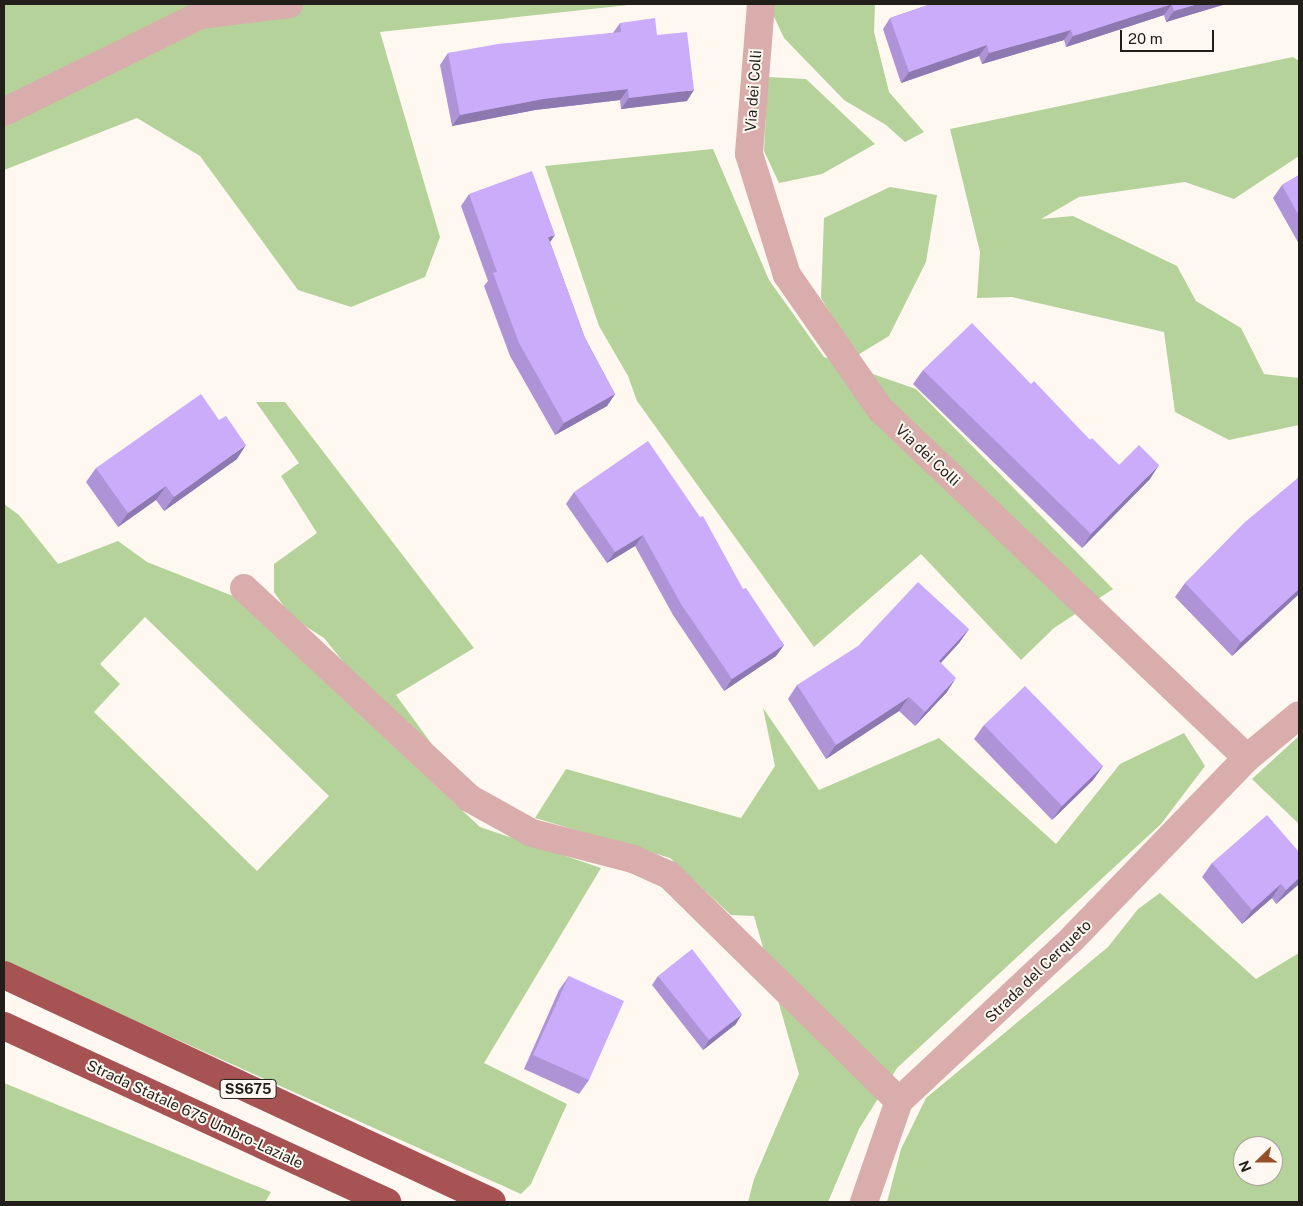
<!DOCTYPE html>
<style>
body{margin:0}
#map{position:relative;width:1303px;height:1206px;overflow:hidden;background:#fef8f0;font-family:"Public Sans",sans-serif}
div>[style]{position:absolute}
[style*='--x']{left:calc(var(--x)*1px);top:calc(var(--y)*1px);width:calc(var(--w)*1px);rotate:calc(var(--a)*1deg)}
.green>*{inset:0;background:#b5d29b}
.minor>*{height:28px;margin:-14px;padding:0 14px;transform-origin:14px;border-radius:14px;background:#d8adab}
.highway>*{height:28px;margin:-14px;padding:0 14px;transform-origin:14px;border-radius:14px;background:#a75253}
.wall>*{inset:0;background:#ae94d7}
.shaded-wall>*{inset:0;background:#8d78af}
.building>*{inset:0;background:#caacfa}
span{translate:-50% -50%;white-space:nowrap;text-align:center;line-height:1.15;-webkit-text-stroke:4px #fef8f0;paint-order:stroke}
.shield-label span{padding:1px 4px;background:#fef8f0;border:1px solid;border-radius:4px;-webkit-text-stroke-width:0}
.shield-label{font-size:14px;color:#221f1a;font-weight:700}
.street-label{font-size:15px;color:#221f1a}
.frame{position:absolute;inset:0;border:5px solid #221f1a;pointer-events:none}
.north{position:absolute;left:1233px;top:1136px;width:50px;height:50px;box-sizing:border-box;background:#fef8f0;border:1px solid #a6a19a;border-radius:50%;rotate:248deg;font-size:14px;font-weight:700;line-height:20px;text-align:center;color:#221f1a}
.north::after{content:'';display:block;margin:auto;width:18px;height:22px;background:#965028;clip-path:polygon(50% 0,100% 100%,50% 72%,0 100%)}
.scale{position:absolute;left:1120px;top:30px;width:94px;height:22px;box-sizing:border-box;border:2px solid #221f1a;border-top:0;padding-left:6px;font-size:15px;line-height:18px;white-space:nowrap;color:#221f1a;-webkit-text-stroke:4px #fef8f0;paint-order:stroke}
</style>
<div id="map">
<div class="green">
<i style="clip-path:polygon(4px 4px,638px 4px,380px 32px,440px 237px,425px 277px,351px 307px,298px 290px,200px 156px,137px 118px,4px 170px)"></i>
<i style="clip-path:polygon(768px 4px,875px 4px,874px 32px,889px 92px,924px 132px,905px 142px,886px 125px,844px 100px,784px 38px)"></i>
<i style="clip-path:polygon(1293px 57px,1299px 61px,1299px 156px,1234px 199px,1185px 182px,1079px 197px,1041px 219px,1073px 216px,1177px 266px,1196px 301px,1241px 328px,1264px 374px,1299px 378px,1299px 425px,1229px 440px,1175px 412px,1164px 332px,1012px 297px,977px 298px,980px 252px,950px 129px)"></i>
<i style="clip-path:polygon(768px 77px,806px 79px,875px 144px,822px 174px,779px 183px,764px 151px)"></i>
<i style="clip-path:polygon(713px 149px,769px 280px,824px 357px,916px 389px,1113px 589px,1054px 628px,1021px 660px,921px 554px,814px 647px,637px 401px,628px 376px,599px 326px,545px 166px)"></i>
<i style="clip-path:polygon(890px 187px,937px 195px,926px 262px,889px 336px,856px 356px,821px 298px,824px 218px)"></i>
<i style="clip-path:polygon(256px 402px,285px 402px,474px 648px,396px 695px,439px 754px,378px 705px,324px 638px,291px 617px,274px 592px,274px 564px,317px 533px,281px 476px,299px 463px)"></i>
<i style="clip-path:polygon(evenodd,4px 504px,19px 515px,58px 564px,118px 541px,147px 562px,233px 596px,480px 827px,601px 868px,484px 1063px,567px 1104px,531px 1184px,521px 1194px,4px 962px,4px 504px,145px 617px,329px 796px,257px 871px,94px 712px,120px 684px,100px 664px,145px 617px)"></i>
<i style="clip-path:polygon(763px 708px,819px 790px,939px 738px,1056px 844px,1120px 764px,1184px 733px,1205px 766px,1161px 824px,897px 1068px,859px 1129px,828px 1202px,748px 1202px,754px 1179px,799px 1074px,754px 916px,731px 915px,670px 858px,535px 818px,566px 769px,741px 818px,775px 766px)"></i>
<i style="clip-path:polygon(1299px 736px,1299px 824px,1252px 779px)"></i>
<i style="clip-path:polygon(evenodd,1160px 893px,1256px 979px,1299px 953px,1299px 1202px,887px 1202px,901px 1149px,926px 1098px,1108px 947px,1138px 909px,1160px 893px,1243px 1146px,1273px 1146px,1273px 1176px,1243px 1176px,1243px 1146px)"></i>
<i style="clip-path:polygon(4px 1083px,271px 1192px,265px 1202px,4px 1202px)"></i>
</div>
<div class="minor">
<i style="--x:761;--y:4;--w:150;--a:94.6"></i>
<i style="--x:749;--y:154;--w:127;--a:72.6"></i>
<i style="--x:787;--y:275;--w:165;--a:55.2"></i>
<i style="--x:881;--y:410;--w:505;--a:43.56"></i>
<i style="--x:4;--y:112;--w:219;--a:-26.3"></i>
<i style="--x:200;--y:15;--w:90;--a:-7"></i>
<i style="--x:244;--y:588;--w:308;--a:43"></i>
<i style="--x:469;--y:798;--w:72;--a:29.1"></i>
<i style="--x:532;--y:833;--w:104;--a:14.4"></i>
<i style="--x:633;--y:859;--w:39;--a:24"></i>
<i style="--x:669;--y:875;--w:322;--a:44.5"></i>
<i style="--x:864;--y:1202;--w:107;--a:-70.9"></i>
<i style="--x:899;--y:1101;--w:238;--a:-43.1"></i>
<i style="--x:1073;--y:938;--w:250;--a:-46"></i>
<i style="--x:1247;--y:758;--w:67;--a:-39.6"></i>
</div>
<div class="highway">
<i style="--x:4;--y:975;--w:538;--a:24.95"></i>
<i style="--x:4;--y:1026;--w:422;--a:24.7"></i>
</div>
<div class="wall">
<i style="clip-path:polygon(931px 4px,1226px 4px,1166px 22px,1164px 15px,1066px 47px,1064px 40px,982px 64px,979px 56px,901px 83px,883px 29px,890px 18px)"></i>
<i style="clip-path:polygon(620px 23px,657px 35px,687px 101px,621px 109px,620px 100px,535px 110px,452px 126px,440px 65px,448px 53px,613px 33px)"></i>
<i style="clip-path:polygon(1299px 175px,1299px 244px,1273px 198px,1282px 185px)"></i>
<i style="clip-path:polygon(469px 194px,550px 242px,585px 338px,615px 394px,607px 406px,555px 435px,510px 356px,484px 286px,488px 281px,461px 206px)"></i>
<i style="clip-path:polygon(923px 370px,1031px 384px,1090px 440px,1119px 465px,1150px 479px,1082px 548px,913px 384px)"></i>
<i style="clip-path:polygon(219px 420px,237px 459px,164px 511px,156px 500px,118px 527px,86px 482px,96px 468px)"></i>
<i style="clip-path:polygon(1299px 475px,1299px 594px,1232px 656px,1175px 597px,1185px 583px,1297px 479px)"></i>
<i style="clip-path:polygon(574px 492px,743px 589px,784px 645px,776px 656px,724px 691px,673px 615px,635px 546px,607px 563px,566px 504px)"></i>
<i style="clip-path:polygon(969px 629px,959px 643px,941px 663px,947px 692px,915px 726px,899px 711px,826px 759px,788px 699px,797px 685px)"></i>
<i style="clip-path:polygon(984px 725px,1103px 766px,1093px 780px,1052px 820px,974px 739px)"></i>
<i style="clip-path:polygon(1299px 852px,1299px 884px,1276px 904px,1272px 898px,1242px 924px,1202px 877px,1212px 863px)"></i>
<i style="clip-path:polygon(569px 976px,589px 1080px,579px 1094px,524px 1069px,559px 990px)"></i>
<i style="clip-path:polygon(658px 976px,736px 1024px,703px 1050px,652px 985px)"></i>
</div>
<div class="shaded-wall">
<i style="clip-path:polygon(1172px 4px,1164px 15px,1066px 47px,1073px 36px)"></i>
<i style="clip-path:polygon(1198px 4px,1226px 4px,1166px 22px,1174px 11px)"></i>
<i style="clip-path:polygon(1071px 30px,1064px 40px,982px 64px,989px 53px)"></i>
<i style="clip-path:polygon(987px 45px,979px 56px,901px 83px,909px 72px)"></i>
<i style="clip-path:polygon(628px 89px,620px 100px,535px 110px,452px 126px,460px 115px,543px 99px)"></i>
<i style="clip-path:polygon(694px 90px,687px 101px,621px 109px,629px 98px)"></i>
<i style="clip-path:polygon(555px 235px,546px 248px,548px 237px)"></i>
<i style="clip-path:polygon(615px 394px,607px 406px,555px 435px,564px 423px)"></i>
<i style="clip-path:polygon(246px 445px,237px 459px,164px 511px,174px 497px)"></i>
<i style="clip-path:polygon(1159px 465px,1150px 479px,1082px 548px,1091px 534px)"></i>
<i style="clip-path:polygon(166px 486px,156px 500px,118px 527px,128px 513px)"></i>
<i style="clip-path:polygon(643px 535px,635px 546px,607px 563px,615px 552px)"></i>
<i style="clip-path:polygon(1299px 589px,1299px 594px,1232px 656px,1241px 642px)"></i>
<i style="clip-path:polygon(969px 629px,959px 643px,929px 675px,939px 661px)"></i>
<i style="clip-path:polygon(784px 645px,776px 656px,724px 691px,732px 679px)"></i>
<i style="clip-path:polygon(956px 678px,947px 692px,915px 726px,925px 712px)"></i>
<i style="clip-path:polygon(909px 697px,899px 711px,826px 759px,836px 745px)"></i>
<i style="clip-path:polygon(1103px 766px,1093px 780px,1052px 820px,1062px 806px)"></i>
<i style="clip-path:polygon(1299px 878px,1299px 884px,1276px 904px,1286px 890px)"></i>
<i style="clip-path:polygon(1281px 884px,1272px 898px,1242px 924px,1252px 910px)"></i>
<i style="clip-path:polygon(742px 1014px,736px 1024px,703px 1050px,709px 1040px)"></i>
</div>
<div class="building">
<i style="clip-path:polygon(931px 4px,1198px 4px,1174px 11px,1172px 4px,1073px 36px,1071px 30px,989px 53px,987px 45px,909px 72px,890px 18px)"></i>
<i style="clip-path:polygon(655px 18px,657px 35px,687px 32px,694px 90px,629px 98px,628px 89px,543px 99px,460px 115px,448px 53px,498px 44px,621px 32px,620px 23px)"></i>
<i style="clip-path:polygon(532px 171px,555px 235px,548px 237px,585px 338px,615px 394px,564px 423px,519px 343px,493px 273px,497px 272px,469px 194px)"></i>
<i style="clip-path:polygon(1299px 175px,1299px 216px,1282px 185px)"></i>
<i style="clip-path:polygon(972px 323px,1031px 384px,1034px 381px,1090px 440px,1092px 438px,1119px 465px,1139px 445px,1159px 465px,1091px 534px,923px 370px)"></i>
<i style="clip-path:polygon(201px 394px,219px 420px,226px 416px,246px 445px,174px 497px,166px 486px,128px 513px,96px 468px)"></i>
<i style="clip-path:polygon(648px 441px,700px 517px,703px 516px,743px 589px,746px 588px,784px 645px,732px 679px,681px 604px,643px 535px,615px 552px,574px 492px)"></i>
<i style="clip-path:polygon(1299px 477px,1299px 589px,1241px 642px,1185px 583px,1244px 523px)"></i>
<i style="clip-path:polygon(918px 582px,969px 629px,939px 661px,956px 678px,925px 712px,909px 697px,836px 745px,797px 685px,858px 646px)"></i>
<i style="clip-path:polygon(1025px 686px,1103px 766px,1062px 806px,984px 725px)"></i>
<i style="clip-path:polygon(1267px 815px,1299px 852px,1299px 878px,1286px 890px,1281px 884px,1252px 910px,1212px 863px)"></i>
<i style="clip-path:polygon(692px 949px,742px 1014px,709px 1040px,658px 976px)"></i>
<i style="clip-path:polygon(569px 976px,624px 1001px,589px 1080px,533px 1055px)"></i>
</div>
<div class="shield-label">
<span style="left:248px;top:1089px">SS675</span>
</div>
<div class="street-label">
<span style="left:753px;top:91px;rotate:-86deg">Via dei Colli</span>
<span style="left:928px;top:455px;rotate:43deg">Via dei Colli</span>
<span style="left:1038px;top:971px;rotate:-44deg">Strada del Cerqueto</span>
<span style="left:195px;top:1114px;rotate:25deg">Strada Statale 675 Umbro-Laziale</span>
</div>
<div class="frame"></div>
<div class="north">N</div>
<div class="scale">20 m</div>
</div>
